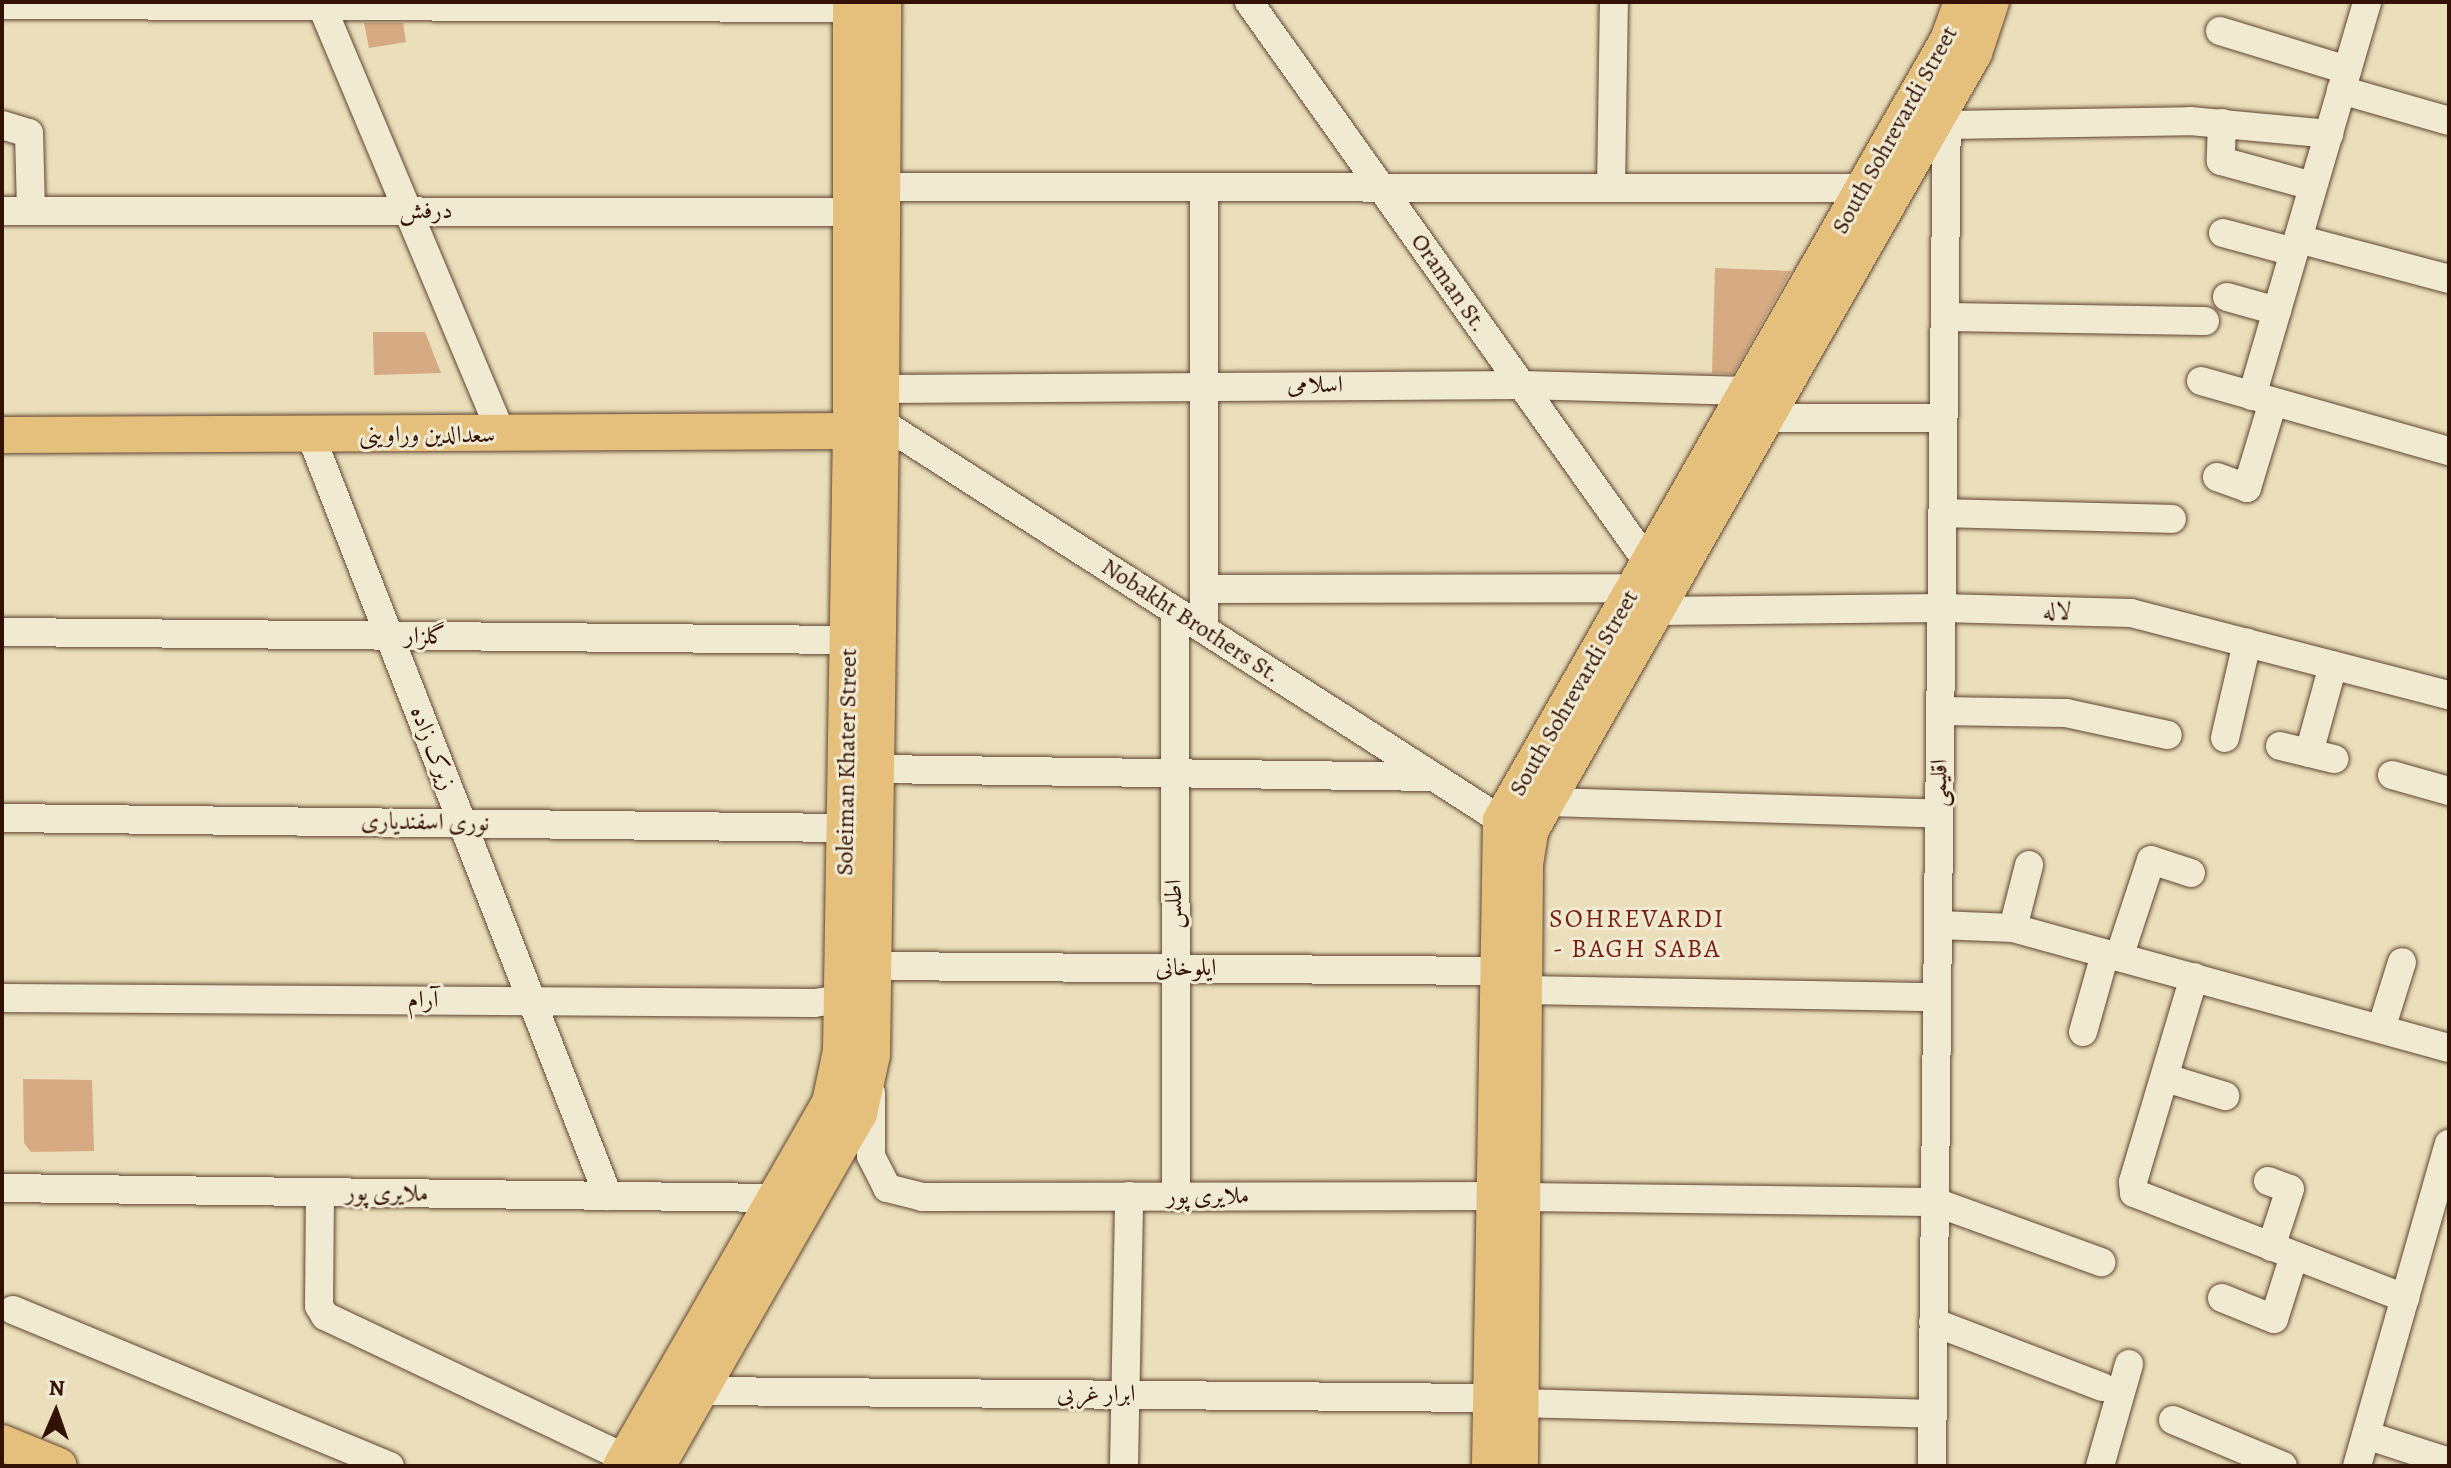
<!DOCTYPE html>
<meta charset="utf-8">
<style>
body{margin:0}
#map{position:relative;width:2451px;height:1468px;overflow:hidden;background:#eadfba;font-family:Alegreya,Amiri,serif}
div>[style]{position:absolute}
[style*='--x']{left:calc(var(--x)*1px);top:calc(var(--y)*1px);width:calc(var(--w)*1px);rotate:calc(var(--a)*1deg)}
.building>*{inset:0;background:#d6aa82}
.roads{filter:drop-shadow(0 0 2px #614432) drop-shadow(0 0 2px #614432)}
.minor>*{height:28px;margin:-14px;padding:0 14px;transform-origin:14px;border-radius:14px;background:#f1ead2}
.major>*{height:36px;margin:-18px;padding:0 18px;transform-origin:18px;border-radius:18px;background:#e5c07d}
span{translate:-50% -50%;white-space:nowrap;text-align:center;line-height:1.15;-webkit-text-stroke:6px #f1ead2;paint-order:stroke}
.street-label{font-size:24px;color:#331105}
.neighbourhood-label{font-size:26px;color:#7a1f14;letter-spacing:2px}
.frame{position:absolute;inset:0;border:4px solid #331105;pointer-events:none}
.north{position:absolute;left:16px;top:1372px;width:80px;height:80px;-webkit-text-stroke:6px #f1ead2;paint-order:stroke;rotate:2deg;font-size:22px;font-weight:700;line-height:32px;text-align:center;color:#331105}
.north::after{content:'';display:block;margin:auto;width:28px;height:36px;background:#331105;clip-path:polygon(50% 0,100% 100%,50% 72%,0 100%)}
</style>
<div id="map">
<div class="building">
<i style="clip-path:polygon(364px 23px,403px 23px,406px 42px,369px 48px)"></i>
<i style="clip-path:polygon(1715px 268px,1791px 271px,1733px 374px,1712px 373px)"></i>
<i style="clip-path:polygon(373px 332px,425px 332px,441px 373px,374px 375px)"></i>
<i style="clip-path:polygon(23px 1079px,92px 1080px,94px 1151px,31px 1152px,24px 1143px)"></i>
</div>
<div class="roads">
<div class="minor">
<i style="--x:320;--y:2;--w:470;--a:67.2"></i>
<i style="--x:1249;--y:2;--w:690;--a:54.56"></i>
<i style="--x:2;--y:5;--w:849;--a:0.2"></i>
<i style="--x:2220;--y:31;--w:133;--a:17.1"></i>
<i style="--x:2341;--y:90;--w:112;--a:16"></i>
<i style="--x:2222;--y:123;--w:38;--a:92"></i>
<i style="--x:2221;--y:161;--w:95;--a:15.2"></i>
<i style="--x:2;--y:125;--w:28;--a:17"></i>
<i style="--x:29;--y:133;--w:78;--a:88.5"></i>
<i style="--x:1947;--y:125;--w:243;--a:-0.9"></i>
<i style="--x:2190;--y:121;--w:140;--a:5.3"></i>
<i style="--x:881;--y:187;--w:983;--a:0.06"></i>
<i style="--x:1611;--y:188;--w:186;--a:-89.1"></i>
<i style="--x:2;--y:211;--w:848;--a:0.07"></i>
<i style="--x:2223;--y:233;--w:73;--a:15"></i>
<i style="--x:2298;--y:239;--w:156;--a:14.8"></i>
<i style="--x:2227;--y:297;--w:52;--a:15.6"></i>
<i style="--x:1945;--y:317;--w:260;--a:0.9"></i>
<i style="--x:2201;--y:381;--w:258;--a:15.8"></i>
<i style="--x:882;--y:389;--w:639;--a:-0.36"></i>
<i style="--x:1521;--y:385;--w:227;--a:1.5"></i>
<i style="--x:2252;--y:396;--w:410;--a:-73.7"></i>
<i style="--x:1766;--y:418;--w:177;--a:0"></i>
<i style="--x:881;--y:422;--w:737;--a:32.7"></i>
<i style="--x:311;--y:436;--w:816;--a:68.65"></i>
<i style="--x:2217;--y:477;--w:32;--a:20"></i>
<i style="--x:2247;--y:488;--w:90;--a:-73.2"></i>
<i style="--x:1943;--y:513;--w:229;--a:1.5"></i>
<i style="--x:1204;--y:589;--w:430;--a:-0.1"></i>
<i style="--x:1175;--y:611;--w:586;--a:89.9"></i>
<i style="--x:1655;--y:611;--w:286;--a:-0.6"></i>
<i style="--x:1941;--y:608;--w:190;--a:1.5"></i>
<i style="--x:2131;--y:613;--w:328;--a:14.5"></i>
<i style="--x:1204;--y:629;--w:442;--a:-90"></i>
<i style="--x:2;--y:632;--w:846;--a:0.54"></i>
<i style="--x:1940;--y:711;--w:126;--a:0.9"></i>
<i style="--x:2066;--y:713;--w:104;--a:12.2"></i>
<i style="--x:2225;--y:738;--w:98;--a:-77"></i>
<i style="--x:2280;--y:746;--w:56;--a:13.5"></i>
<i style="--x:2309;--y:753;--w:91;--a:-74.7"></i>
<i style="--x:877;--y:769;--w:556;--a:0.82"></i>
<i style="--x:2392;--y:775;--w:59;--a:15.7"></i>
<i style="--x:1546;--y:802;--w:393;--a:1.7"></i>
<i style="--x:2;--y:818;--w:845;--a:0.68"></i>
<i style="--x:1938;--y:925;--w:75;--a:2.3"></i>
<i style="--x:2013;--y:928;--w:452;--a:15.4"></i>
<i style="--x:2013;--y:928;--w:65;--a:-75.7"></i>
<i style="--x:2119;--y:957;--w:102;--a:-71.7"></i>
<i style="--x:2151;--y:860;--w:42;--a:18"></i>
<i style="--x:875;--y:966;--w:623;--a:0.46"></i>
<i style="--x:2194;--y:977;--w:214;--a:106.6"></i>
<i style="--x:2133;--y:1182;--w:11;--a:85"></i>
<i style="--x:2134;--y:1193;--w:291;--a:21.2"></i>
<i style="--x:1524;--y:990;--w:413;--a:1"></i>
<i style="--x:2;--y:998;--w:812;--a:0.35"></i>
<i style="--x:814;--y:1003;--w:30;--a:-8"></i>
<i style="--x:2381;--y:1029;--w:70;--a:-72.6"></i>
<i style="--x:2083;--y:1032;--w:81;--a:-74.2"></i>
<i style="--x:2166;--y:1078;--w:62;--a:17"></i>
<i style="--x:871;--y:1093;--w:63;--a:90"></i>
<i style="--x:871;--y:1156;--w:36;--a:63"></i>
<i style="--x:887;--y:1188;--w:36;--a:14"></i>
<i style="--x:922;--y:1197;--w:573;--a:-0.1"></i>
<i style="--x:2268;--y:1181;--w:23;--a:20"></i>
<i style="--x:2290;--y:1189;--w:61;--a:108.1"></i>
<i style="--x:2;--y:1188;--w:770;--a:0.74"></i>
<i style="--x:320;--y:1192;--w:114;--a:90.5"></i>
<i style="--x:319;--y:1306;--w:12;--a:59"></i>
<i style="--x:325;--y:1316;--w:333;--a:25.3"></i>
<i style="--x:1522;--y:1197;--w:413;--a:0.7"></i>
<i style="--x:1935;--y:1202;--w:177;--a:19.9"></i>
<i style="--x:2222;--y:1298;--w:56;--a:22"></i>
<i style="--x:2274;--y:1319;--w:66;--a:-72.4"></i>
<i style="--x:13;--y:1310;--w:408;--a:22.5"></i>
<i style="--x:1933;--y:1322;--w:181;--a:21"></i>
<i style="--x:700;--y:1391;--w:791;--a:0.51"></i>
<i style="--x:1521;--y:1403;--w:411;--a:1.5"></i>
<i style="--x:2173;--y:1420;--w:119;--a:22.7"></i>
<i style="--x:2366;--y:1435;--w:87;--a:18"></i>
<i style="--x:1124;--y:1466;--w:270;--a:-88.9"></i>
<i style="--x:1932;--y:1466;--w:1365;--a:-89.37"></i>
<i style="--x:2100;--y:1466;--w:106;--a:-74.1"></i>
<i style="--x:2357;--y:1466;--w:335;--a:-74.1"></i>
</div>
<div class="major">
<i style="--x:2;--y:435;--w:849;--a:-0.27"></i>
<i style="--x:851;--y:431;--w:22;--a:-16"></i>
<i style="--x:2;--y:1443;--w:61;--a:22"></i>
<i style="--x:621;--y:1466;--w:419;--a:-60.1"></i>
<i style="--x:830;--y:1103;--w:53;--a:-78.1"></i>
<i style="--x:841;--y:1051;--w:620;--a:-89.08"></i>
<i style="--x:851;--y:431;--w:429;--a:-90"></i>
<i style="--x:657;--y:1466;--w:406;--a:-60.2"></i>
<i style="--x:859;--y:1114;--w:60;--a:-77.6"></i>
<i style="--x:872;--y:1055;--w:633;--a:-89.19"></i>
<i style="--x:881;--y:422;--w:420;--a:-89.7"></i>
<i style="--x:1490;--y:1466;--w:646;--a:-89.02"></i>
<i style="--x:1501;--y:820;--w:899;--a:-60.18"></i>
<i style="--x:1948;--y:40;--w:40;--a:-69.8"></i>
<i style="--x:1520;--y:1466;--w:602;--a:-89.52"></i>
<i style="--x:1525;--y:864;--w:33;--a:-81"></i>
<i style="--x:1530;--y:831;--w:896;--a:-60.29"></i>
<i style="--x:1974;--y:53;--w:54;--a:-71.6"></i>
</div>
</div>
<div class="street-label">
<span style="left:1895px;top:130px;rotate:-61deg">South Sohrevardi Street</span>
<span style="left:426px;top:211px">درفش</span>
<span style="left:1449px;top:283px;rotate:55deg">Oraman St.</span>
<span style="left:1315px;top:385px">اسلامی</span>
<span style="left:427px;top:435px">سعدالدین وراوینی</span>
<span style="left:2057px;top:611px;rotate:2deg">لاله</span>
<span style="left:1191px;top:621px;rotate:33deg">Nobakht Brothers St.</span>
<span style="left:425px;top:636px;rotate:1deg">گلزار</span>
<span style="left:1574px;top:693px;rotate:-60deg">South Sohrevardi Street</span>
<span style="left:433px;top:748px;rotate:69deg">زیرک زاده</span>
<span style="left:847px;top:762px;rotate:-89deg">Soleiman Khater Street</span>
<span style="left:1939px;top:783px;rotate:-89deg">اقلیمی</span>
<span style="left:425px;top:822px;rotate:1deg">نوری اسفندیاری</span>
<span style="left:1174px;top:904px;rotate:-90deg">اطلس</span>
<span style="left:1186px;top:968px">ایلوخانی</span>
<span style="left:423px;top:1000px">آرام</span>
<span style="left:387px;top:1193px;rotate:1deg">ملایری پور</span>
<span style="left:1208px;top:1196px">ملایری پور</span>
<span style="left:1096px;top:1394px">ابرار غربی</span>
</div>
<div class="neighbourhood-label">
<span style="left:1637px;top:934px">SOHREVARDI<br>- BAGH SABA</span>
</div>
<div class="frame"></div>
<div class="north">N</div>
</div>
